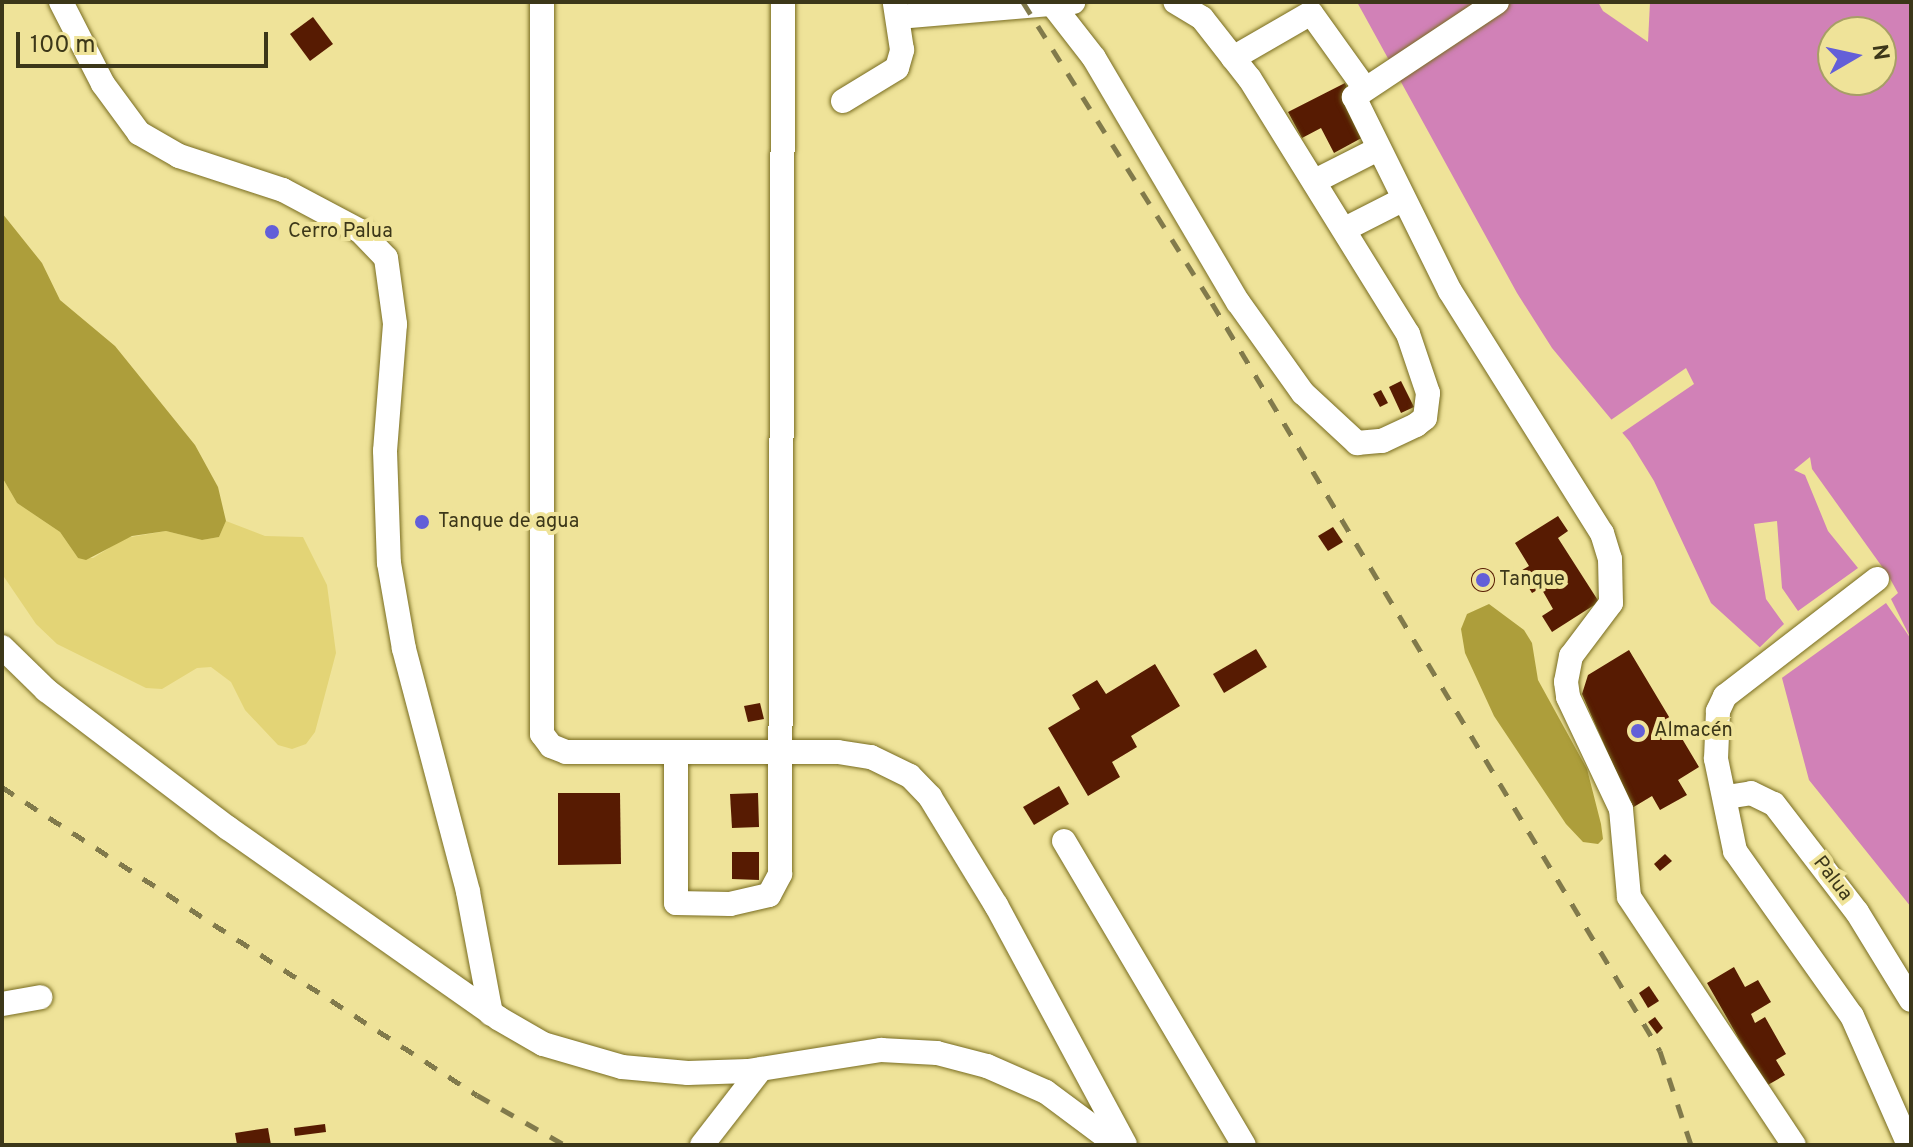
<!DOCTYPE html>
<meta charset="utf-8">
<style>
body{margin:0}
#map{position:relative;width:1913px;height:1147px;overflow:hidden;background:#efe399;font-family:Overpass,sans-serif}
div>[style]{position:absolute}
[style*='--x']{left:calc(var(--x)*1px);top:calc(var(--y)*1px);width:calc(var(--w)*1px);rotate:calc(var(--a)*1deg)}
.green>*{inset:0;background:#e3d476}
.forest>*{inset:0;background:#ad9e3b}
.water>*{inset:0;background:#d181b7}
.pier>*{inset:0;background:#efe399}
.building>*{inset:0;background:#571b02}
.round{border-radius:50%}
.roads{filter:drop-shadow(0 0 2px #786c20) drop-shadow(0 0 2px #786c20)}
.minor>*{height:24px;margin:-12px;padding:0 12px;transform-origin:12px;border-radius:12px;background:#fff}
.rail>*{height:5px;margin-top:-2.5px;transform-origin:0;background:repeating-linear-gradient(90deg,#817a4b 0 14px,transparent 0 28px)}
.dots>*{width:22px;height:22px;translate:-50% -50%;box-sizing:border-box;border:4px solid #efe399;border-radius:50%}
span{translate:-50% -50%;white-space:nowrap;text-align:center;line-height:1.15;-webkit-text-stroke:8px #efe399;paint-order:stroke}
.poi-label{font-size:20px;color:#3c3719}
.left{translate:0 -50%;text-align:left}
.street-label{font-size:20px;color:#3c3719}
.frame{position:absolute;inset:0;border:4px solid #3c3719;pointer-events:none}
.north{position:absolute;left:1817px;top:16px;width:80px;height:80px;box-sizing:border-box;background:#efe399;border:2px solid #a79e66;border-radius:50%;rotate:81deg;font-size:22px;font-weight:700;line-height:32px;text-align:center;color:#3c3719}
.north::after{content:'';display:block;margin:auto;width:28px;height:36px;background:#635fd8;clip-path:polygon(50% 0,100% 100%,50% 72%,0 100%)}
.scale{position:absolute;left:16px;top:32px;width:252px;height:36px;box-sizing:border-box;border:4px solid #3c3719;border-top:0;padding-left:10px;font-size:24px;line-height:28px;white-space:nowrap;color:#3c3719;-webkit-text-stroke:6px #efe399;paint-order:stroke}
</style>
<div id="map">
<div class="green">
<i style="clip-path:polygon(2px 477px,17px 503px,60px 532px,78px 558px,93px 558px,125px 538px,166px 531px,202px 540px,219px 537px,226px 521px,265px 536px,303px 537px,327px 585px,336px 653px,315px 732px,306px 744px,292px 749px,278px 745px,245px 710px,231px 682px,211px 667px,197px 668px,162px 689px,146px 688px,57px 644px,36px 624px,2px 574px)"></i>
</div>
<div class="forest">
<i style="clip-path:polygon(2px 213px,42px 263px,60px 300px,115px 346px,195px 445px,218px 487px,226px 521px,219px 537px,202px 540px,166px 531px,132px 536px,86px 560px,78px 558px,60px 532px,17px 503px,2px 477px)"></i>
<i style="clip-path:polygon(1489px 604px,1524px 630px,1532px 643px,1538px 680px,1587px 769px,1601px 824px,1603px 839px,1598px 844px,1583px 842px,1566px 824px,1494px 716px,1465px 653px,1461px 629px,1467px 614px)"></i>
</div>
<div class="water">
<i style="clip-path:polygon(evenodd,1357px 2px,1911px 2px,1911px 907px,1809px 780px,1782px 678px,1766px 653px,1711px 603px,1654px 481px,1630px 442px,1552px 348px,1517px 293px,1357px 2px,1833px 32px,1881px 32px,1881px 80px,1833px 80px,1833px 32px)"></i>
</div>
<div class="pier">
<i style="clip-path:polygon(1598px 2px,1650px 2px,1648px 42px,1603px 11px)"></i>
<i style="clip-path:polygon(1686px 368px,1694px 384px,1619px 435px,1608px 422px)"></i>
<i style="clip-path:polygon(1810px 457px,1812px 469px,1888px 575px,1898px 593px,1891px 599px,1911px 639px,1886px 603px,1779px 680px,1757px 650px,1784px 624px,1766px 599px,1754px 524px,1777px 521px,1782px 588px,1798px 611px,1858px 568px,1828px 531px,1805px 475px,1794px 470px)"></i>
</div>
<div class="building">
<i style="clip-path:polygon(313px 17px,333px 44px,310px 61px,290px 34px)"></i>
<i style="clip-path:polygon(1345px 83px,1367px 135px,1334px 153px,1321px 128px,1302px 138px,1288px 112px)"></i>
<i style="clip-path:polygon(1401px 381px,1414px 407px,1401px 413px,1389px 387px)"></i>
<i style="clip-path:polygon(1381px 390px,1388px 403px,1380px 407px,1373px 394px)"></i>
<i class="round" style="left:416px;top:516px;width:12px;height:12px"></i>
<i style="clip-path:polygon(1558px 516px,1568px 531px,1558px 538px,1599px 602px,1552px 632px,1542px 616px,1553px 609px,1541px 588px,1532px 593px,1519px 572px,1529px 566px,1515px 543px)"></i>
<i style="clip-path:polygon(1333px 527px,1343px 542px,1328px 551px,1318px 536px)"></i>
<i class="round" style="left:1471px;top:568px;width:24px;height:24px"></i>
<i style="clip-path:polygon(1256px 649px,1267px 667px,1224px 693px,1213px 674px)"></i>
<i style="clip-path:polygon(1629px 650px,1699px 767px,1678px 780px,1687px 795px,1660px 810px,1652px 796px,1632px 808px,1582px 694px,1588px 675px)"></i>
<i style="clip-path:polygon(1155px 664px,1180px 706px,1131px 736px,1137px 747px,1112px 762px,1120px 777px,1088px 796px,1048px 728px,1080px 709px,1072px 695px,1097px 680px,1106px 694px)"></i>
<i style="clip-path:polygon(760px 703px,764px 719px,748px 722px,744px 706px)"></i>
<i style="clip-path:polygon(1059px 786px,1069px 804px,1034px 825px,1023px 807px)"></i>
<i style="clip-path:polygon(558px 793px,620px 793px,621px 864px,558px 865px)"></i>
<i style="clip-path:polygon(758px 793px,759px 827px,732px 828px,730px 794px)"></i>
<i style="clip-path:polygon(732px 852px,759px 852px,759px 880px,732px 879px)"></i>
<i style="clip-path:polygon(1665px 854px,1672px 861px,1660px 871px,1654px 864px)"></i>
<i style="clip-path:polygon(1734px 967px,1745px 987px,1758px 980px,1771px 1002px,1751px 1014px,1755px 1023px,1765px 1017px,1786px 1054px,1776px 1060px,1785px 1075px,1766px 1086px,1707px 983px)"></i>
<i style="clip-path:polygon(1649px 986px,1659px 1001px,1648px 1008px,1639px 993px)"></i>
<i style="clip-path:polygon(1655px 1017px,1663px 1028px,1657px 1034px,1648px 1022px)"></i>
<i style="clip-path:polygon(325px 1124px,326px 1132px,295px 1136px,294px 1128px)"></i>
<i style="clip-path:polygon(268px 1128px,271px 1145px,237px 1145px,235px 1133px)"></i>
</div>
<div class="roads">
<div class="minor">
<i style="--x:61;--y:2;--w:92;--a:62.9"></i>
<i style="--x:103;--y:84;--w:61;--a:53.7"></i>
<i style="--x:139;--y:133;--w:46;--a:29.9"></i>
<i style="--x:179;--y:156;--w:109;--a:18.1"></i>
<i style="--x:283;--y:190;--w:87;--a:28"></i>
<i style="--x:360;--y:231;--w:37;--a:46"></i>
<i style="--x:386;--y:258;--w:67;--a:82.2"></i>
<i style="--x:395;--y:324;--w:127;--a:94.5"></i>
<i style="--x:385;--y:451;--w:112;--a:88"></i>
<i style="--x:389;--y:563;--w:87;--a:80.1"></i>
<i style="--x:404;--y:649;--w:251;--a:75.2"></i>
<i style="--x:468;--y:892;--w:124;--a:79.3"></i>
<i style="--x:542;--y:2;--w:732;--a:90"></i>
<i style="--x:542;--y:734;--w:15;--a:53"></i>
<i style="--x:551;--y:746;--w:16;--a:22"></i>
<i style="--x:566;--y:752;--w:272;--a:0"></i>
<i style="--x:838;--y:752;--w:33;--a:9"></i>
<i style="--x:871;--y:757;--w:43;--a:26"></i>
<i style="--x:910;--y:776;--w:29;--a:46"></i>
<i style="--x:930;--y:797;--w:127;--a:58.6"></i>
<i style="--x:996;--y:905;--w:272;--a:61.7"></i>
<i style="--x:1497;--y:2;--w:172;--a:146.4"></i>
<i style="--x:1354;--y:97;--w:216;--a:63.7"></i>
<i style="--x:1450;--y:291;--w:286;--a:57.9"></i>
<i style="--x:1602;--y:533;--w:27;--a:73"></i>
<i style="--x:1610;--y:559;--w:44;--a:88.7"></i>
<i style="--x:1611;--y:603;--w:66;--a:127"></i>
<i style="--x:1571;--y:656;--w:26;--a:101"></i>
<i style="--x:1566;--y:682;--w:15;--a:82"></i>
<i style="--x:1568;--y:697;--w:124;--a:64.7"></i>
<i style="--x:1621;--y:809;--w:88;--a:84.8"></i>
<i style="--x:1629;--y:897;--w:298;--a:56.4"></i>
<i style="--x:1052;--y:4;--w:68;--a:52.1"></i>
<i style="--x:1094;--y:58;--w:283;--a:59.5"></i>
<i style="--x:1238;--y:302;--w:112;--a:54.5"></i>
<i style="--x:1303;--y:393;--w:74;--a:42.8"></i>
<i style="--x:1357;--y:443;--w:25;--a:-5"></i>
<i style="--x:1382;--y:441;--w:38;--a:-25"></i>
<i style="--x:1416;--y:425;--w:11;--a:-38"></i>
<i style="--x:1425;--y:418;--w:25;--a:-83"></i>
<i style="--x:1428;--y:393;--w:62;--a:-108.7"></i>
<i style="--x:1408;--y:334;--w:301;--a:-121.8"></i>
<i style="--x:1249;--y:78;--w:76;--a:-128.1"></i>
<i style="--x:1202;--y:18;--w:31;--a:-149"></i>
<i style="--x:898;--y:17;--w:176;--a:-4.9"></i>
<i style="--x:1233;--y:58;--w:90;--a:-30"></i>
<i style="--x:1311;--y:13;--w:91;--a:54.4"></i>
<i style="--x:843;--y:101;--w:63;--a:-31.4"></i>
<i style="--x:897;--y:68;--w:19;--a:-74"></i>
<i style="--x:902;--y:50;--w:47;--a:-98.7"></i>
<i style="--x:1315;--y:181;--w:71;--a:-26.9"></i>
<i style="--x:1345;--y:229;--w:64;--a:-27"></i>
<i style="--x:1877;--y:579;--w:192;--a:142.4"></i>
<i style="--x:1725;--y:696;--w:17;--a:115"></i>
<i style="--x:1718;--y:711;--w:48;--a:92.4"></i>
<i style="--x:1716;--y:759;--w:94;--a:78.3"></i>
<i style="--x:1735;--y:851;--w:202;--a:54.7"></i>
<i style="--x:1852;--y:1016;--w:141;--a:66.2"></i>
<i style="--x:2;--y:647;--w:62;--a:44.3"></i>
<i style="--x:46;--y:690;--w:228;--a:37.2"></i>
<i style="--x:228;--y:828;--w:330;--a:35.1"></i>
<i style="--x:498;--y:1018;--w:52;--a:30"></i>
<i style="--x:543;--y:1044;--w:82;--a:16.2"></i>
<i style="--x:622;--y:1067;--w:66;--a:5.2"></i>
<i style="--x:688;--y:1073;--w:60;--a:-1.9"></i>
<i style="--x:748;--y:1071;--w:135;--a:-9"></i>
<i style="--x:881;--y:1050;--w:56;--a:3.1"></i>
<i style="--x:937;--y:1053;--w:52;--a:14.6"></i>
<i style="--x:987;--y:1066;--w:64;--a:23.8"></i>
<i style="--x:1046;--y:1092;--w:89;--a:36.7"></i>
<i style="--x:676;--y:752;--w:151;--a:90"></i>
<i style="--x:676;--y:903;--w:54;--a:1.1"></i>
<i style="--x:730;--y:904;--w:40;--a:-13"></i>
<i style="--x:769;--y:895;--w:24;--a:-62"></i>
<i style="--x:780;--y:874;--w:872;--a:-89.8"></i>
<i style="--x:1727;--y:797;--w:24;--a:-9"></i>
<i style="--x:1751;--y:793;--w:25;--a:26"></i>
<i style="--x:1774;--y:804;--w:136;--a:52.5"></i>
<i style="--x:1857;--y:912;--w:103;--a:58.5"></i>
<i style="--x:1064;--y:841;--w:353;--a:59.4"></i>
<i style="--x:2;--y:1004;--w:39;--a:-10"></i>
<i style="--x:702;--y:1145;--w:96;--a:-52.2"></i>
</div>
</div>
<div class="rail">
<i style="--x:1023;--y:2;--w:355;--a:57.9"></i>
<i style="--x:1212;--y:303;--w:872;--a:59.08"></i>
<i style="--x:1660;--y:1051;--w:99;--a:71.7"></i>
<i style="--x:2;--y:787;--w:566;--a:32.96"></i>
<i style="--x:477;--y:1095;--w:101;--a:29.6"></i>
</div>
<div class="dots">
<i style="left:272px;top:232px;background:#635fd8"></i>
<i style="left:422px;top:522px;background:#635fd8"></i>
<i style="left:1483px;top:580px;background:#635fd8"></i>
<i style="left:1638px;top:731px;background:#635fd8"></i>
</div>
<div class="poi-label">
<span class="left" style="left:288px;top:232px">Cerro Palua</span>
<span class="left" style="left:438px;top:522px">Tanque de agua</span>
<span class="left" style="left:1499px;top:580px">Tanque</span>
<span class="left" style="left:1654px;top:731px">Almacén</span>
</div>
<div class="street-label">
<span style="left:1832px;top:879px;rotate:52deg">Palua</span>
</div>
<div class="frame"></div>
<div class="north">N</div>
<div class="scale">100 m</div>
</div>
